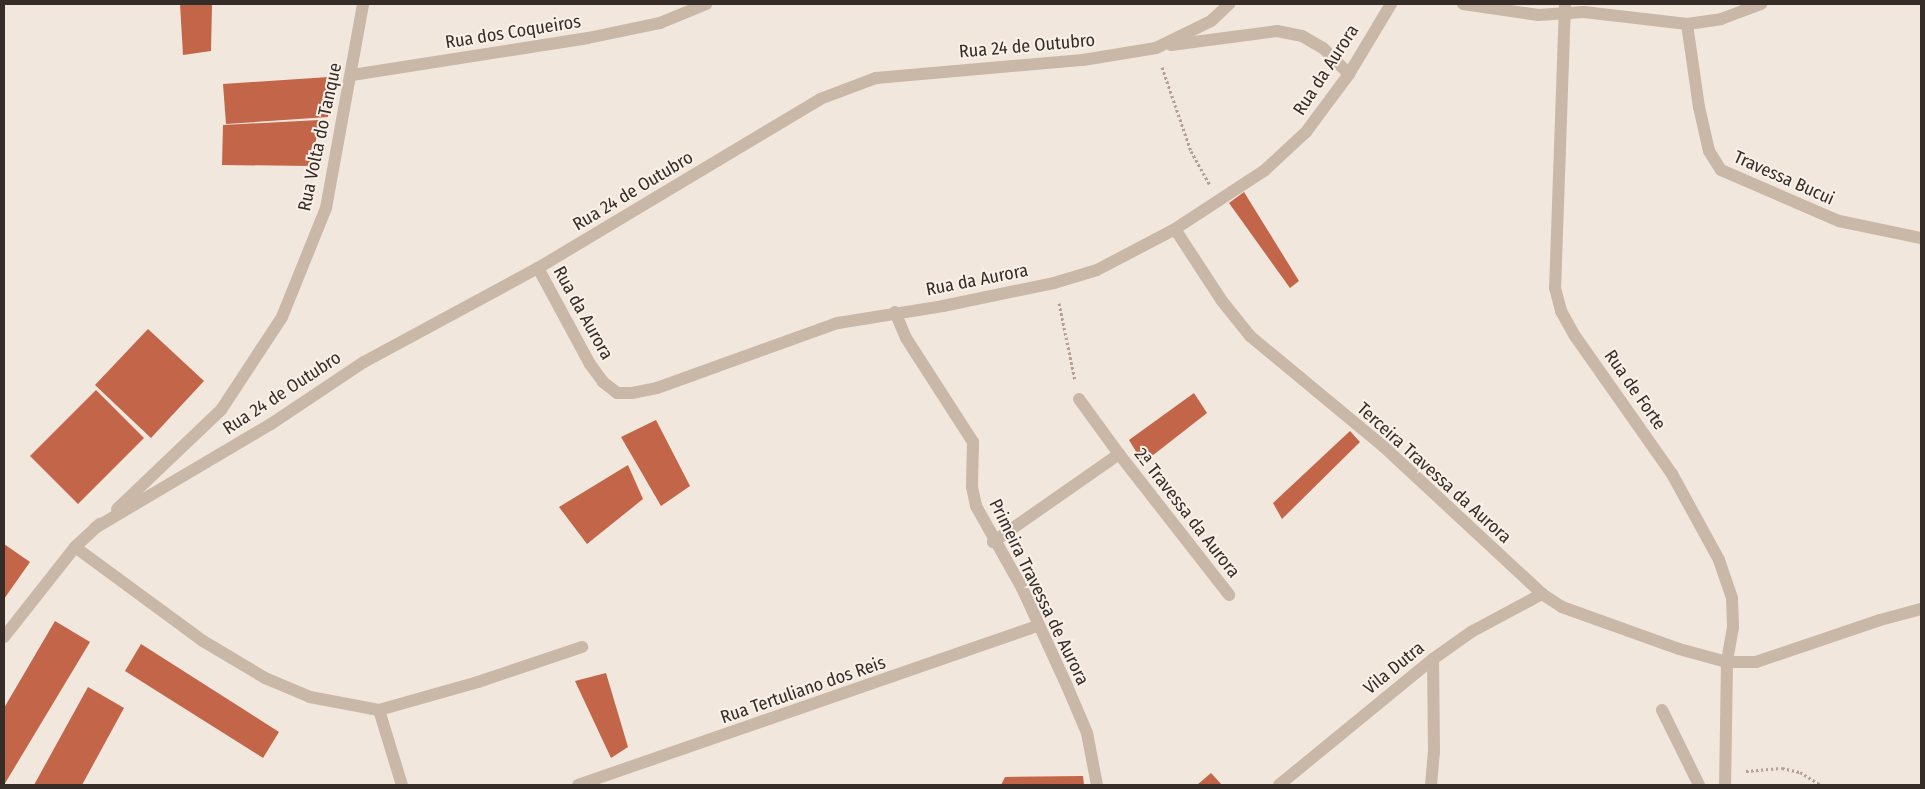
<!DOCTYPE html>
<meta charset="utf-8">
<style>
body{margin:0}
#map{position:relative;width:1925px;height:789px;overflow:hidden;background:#f1e7dc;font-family:"Fira Sans Condensed",sans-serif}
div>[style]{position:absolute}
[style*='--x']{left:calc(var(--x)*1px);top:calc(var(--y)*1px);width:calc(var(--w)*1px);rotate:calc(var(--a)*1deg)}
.building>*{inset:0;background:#c26549}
.path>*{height:3px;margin-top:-1.5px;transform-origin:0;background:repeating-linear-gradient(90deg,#b5a193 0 2.5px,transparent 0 5px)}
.minor>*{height:12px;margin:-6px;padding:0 6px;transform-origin:6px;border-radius:6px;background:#c9b7a8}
span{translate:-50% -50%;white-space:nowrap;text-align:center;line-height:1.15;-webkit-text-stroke:4px #f9f1e8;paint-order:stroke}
.street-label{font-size:18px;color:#362c28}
.frame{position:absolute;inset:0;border:5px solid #362c28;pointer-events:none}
</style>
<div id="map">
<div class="building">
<i style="clip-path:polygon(180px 4px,212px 4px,211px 51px,183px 55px)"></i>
<i style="clip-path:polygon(329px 77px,328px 117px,226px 124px,223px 84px)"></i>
<i style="clip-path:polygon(319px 120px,312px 166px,222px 165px,223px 125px)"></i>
<i style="clip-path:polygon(1244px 192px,1299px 281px,1290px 288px,1229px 203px)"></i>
<i style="clip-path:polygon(148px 329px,204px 381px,151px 438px,95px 385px)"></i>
<i style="clip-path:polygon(96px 390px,144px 438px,78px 504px,30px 456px)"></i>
<i style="clip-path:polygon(1194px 393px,1207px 413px,1143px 463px,1129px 440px)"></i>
<i style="clip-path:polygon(656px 420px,690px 486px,661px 506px,621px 437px)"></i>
<i style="clip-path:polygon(1350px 431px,1360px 442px,1282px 519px,1273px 503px)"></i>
<i style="clip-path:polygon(628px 465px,643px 499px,587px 544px,559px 507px)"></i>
<i style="clip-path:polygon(4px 544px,30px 562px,4px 599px)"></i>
<i style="clip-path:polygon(55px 621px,90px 642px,4px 785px,4px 708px)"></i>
<i style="clip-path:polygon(141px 644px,279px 732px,263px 758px,125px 671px)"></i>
<i style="clip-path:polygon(606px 673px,628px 747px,611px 758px,575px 681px)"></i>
<i style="clip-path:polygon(88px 687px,124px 708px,82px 785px,34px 785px)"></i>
<i style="clip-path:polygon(1211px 773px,1222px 785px,1197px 785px)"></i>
<i style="clip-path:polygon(1083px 776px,1084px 785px,1001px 785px,1005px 777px)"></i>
</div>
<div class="path">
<i style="--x:1162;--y:67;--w:89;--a:71"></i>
<i style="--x:1191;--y:151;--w:38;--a:61"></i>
<i style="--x:1059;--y:303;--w:79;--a:78.3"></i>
<i style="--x:1746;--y:771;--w:36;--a:-5"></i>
<i style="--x:1782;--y:768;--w:18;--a:13"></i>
<i style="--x:1800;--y:772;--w:25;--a:32"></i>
</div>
<div class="minor">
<i style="--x:1463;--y:4;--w:76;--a:8.3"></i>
<i style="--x:1538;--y:15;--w:46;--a:-3.7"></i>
<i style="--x:1584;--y:12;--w:104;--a:6.6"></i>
<i style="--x:1687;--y:24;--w:34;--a:-8"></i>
<i style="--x:1721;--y:19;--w:43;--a:-20.6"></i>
<i style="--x:1565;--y:4;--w:284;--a:92"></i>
<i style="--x:1555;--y:288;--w:24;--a:75"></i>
<i style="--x:1561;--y:311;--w:29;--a:61"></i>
<i style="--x:1575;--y:336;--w:169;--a:54.9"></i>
<i style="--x:1672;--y:474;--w:98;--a:61.3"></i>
<i style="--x:1719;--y:560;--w:40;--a:71.1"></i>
<i style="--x:1732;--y:598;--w:29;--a:88"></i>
<i style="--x:1733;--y:627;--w:36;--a:100"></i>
<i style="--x:1727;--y:662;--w:123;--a:90.9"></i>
<i style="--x:1687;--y:24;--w:84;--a:81.8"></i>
<i style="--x:1699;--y:107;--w:45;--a:77.2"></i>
<i style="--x:1709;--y:151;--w:22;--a:58"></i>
<i style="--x:1721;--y:170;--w:129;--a:23.4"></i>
<i style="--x:1839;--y:221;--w:84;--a:11.7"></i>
<i style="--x:1171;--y:45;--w:107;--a:-7.5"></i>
<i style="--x:1277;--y:31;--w:25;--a:11"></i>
<i style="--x:1302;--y:36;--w:24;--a:30"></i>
<i style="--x:1323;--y:48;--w:37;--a:45"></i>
<i style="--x:352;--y:75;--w:239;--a:-8.9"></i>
<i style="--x:588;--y:38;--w:74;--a:-11.8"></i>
<i style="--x:660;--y:23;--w:50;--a:-22.4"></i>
<i style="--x:1175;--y:229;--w:86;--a:56.9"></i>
<i style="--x:1222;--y:301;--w:45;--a:51.3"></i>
<i style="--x:1250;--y:336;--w:173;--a:39.6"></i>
<i style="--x:1383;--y:446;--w:217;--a:42.9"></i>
<i style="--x:1542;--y:594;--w:24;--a:33"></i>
<i style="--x:1562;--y:607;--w:124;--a:19.7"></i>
<i style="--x:1679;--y:649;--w:50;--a:15.2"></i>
<i style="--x:1727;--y:662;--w:29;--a:0"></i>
<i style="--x:1756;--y:662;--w:131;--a:-18.7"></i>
<i style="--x:1880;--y:620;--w:42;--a:-15"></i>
<i style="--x:538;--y:268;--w:109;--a:61.6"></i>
<i style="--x:590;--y:364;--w:22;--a:54"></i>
<i style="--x:603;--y:382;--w:18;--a:38"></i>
<i style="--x:617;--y:393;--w:15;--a:0"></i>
<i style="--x:632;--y:393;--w:25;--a:-11"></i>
<i style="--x:657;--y:388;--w:192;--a:-19.8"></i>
<i style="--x:838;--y:323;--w:106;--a:-9.2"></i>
<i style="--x:943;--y:306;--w:113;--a:-11.7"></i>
<i style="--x:1054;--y:283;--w:45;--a:-16.8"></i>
<i style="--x:1097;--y:270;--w:88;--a:-27.7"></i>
<i style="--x:1175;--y:229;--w:108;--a:-33.2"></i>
<i style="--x:1265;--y:170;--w:56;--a:-42.8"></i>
<i style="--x:1306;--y:132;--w:72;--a:-53.4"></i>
<i style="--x:1349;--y:74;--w:82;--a:-59"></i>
<i style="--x:895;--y:312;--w:28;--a:67"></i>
<i style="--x:906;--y:338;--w:124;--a:57.2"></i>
<i style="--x:973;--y:442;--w:45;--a:91.3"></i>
<i style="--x:972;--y:487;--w:19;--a:78"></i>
<i style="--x:976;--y:506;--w:94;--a:60.7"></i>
<i style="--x:1022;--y:588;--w:108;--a:65.3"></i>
<i style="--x:1067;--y:686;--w:51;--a:66.9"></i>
<i style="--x:1087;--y:733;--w:53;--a:79.1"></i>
<i style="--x:1079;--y:399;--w:68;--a:54"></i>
<i style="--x:117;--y:509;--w:144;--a:-43.6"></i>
<i style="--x:221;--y:410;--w:111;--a:-56.7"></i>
<i style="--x:282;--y:317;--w:118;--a:-68"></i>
<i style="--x:326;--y:208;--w:207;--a:-79.7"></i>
<i style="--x:95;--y:528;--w:204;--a:-30.6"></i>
<i style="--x:271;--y:424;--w:112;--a:-33.7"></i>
<i style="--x:364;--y:362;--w:198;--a:-28.4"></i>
<i style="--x:538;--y:268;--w:329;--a:-30.9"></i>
<i style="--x:820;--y:99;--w:60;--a:-20.6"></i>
<i style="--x:876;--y:78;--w:208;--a:-5"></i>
<i style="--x:1083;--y:60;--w:74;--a:-9.3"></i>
<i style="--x:1156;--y:48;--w:61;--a:-26.1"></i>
<i style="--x:1211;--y:21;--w:25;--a:-43"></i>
<i style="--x:993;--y:542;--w:154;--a:-34.9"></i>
<i style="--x:1119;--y:454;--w:179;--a:52"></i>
<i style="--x:75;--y:547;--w:159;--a:36.3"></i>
<i style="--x:203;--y:641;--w:72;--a:30.8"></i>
<i style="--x:265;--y:678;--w:49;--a:22.9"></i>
<i style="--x:310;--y:697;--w:70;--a:10.7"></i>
<i style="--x:379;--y:710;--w:103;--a:-15.8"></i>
<i style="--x:478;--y:682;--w:110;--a:-18.6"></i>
<i style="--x:4;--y:637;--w:115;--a:-51.7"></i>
<i style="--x:75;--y:547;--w:34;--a:-43"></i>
<i style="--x:379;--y:710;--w:78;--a:73"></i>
<i style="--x:1662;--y:710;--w:84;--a:63.7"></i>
<i style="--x:578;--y:785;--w:487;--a:-19.1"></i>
<i style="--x:1279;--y:785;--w:199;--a:-39.3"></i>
<i style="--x:1433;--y:659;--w:47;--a:-35.4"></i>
<i style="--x:1471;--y:632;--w:81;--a:-28.2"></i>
<i style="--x:1431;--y:785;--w:34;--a:-85"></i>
<i style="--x:1434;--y:751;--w:92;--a:-90.6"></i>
</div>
<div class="street-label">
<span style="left:513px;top:32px;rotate:-9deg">Rua dos Coqueiros</span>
<span style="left:1027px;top:46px;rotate:-5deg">Rua 24 de Outubro</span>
<span style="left:1326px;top:70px;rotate:-57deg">Rua da Aurora</span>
<span style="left:320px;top:137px;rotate:-78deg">Rua Volta do Tanque</span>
<span style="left:1784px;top:178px;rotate:24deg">Travessa Bucui</span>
<span style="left:633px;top:191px;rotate:-31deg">Rua 24 de Outubro</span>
<span style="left:977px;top:280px;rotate:-11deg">Rua da Aurora</span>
<span style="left:583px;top:313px;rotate:61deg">Rua da Aurora</span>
<span style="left:1635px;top:390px;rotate:55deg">Rua de Forte</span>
<span style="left:282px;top:393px;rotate:-33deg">Rua 24 de Outubro</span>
<span style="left:1434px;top:473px;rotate:42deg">Terceira Travessa da Aurora</span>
<span style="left:1187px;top:513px;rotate:52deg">2ª Travessa da Aurora</span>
<span style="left:1039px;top:592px;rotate:64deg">Primeira Travessa de Aurora</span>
<span style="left:1394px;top:668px;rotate:-39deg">Vila Dutra</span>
<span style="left:803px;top:690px;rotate:-19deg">Rua Tertuliano dos Reis</span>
</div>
<div class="frame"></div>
</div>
